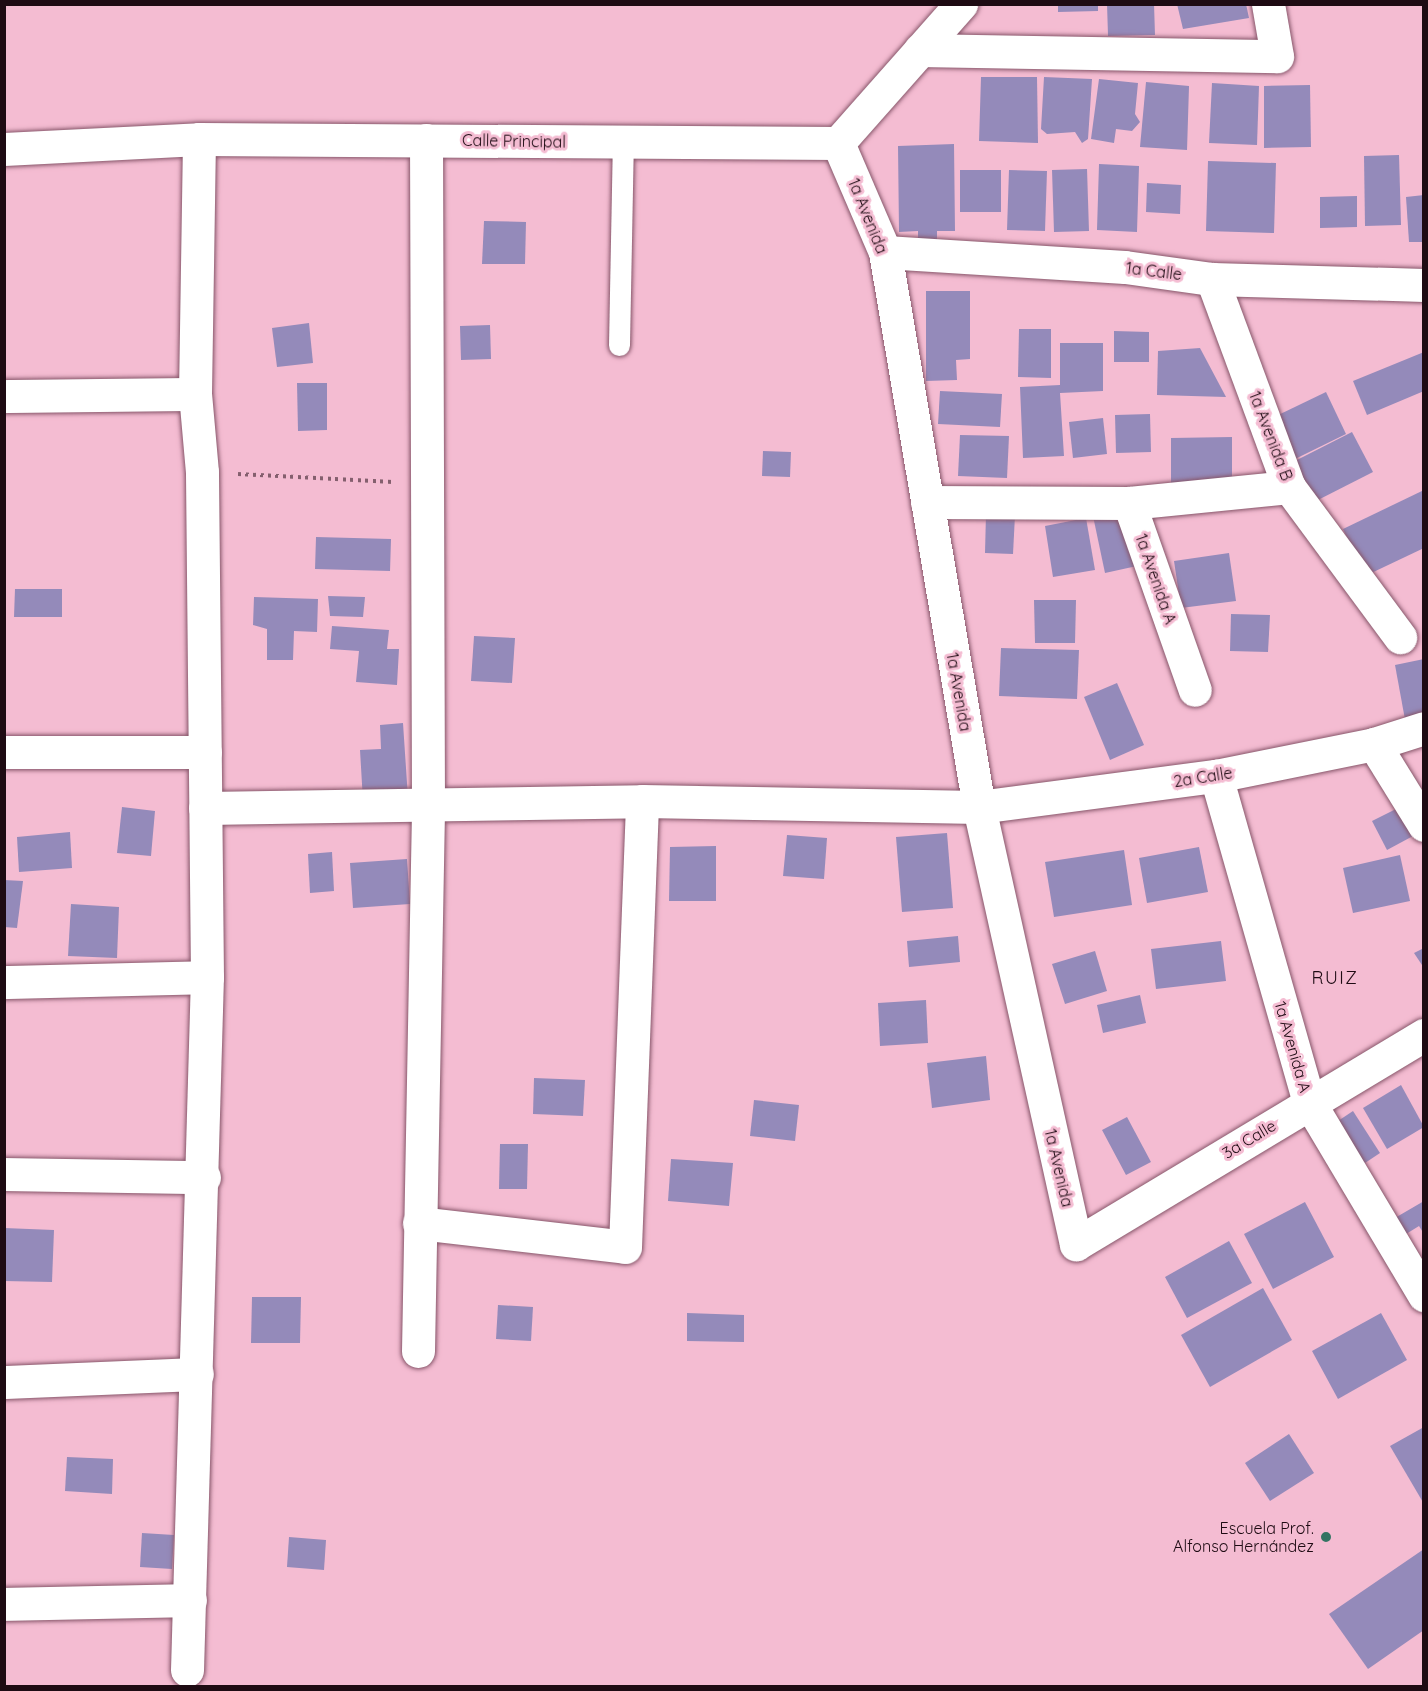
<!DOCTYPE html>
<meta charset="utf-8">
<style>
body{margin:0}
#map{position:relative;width:1428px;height:1691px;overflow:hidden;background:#f4bcd2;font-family:Quicksand,sans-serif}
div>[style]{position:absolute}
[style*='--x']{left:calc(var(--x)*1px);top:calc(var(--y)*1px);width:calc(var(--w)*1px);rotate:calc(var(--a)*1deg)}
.building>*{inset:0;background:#948aba}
.path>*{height:4px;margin-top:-2px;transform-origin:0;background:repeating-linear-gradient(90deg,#845f6e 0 3px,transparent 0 7.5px)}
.roads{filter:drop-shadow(0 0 2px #87566a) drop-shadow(0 0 2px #87566a)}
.lane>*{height:21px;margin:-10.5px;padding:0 10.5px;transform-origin:10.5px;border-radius:10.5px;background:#fff}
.street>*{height:33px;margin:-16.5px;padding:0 16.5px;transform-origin:16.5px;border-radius:16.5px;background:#fff}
.dots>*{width:16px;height:16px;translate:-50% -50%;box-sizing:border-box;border:3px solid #f4bcd2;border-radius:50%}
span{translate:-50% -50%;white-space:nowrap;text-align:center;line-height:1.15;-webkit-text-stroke:6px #f4bcd2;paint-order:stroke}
.street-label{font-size:16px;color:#1e0b13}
.poi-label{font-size:16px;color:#1e0b13}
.right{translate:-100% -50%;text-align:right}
.neighbourhood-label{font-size:18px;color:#1e0b13;letter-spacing:1.5px}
.frame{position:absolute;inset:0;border:6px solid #1e0b13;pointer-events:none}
</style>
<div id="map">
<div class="building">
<i style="clip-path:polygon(1107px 4px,1154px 4px,1155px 35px,1108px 36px)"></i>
<i style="clip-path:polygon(1177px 4px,1246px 4px,1249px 18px,1183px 29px)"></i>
<i style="clip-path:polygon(1058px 5px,1098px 5px,1098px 11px,1058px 12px)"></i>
<i style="clip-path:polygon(981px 77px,1037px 77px,1038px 143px,979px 141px)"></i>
<i style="clip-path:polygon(1044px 77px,1092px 79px,1088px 139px,1082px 143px,1075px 132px,1047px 134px,1041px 129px)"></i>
<i style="clip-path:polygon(1099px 79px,1138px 83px,1135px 114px,1140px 122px,1132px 131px,1116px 129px,1114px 143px,1091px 139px)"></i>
<i style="clip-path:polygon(1146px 82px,1189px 86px,1187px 150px,1140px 147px)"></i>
<i style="clip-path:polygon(1212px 83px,1259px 86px,1257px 145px,1209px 143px)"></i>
<i style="clip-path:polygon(1310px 85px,1311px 147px,1264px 148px,1264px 86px)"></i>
<i style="clip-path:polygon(954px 144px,955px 231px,937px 231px,937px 241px,918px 241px,918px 231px,899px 232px,898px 146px)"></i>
<i style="clip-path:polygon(1399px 155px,1401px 225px,1365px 226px,1364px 156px)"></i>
<i style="clip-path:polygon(1208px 161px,1276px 163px,1274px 233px,1206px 231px)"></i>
<i style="clip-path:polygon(1099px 164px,1139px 166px,1137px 232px,1097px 230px)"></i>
<i style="clip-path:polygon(1087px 169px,1089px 231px,1054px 232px,1052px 170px)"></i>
<i style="clip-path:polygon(960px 170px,1001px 170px,1001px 212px,960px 212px)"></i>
<i style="clip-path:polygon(1009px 170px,1047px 171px,1045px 231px,1007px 230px)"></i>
<i style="clip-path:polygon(1147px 183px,1181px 185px,1180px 214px,1146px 212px)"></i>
<i style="clip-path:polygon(1424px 195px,1424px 242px,1409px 242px,1406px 197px)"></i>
<i style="clip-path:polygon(1357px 196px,1357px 227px,1320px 228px,1320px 197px)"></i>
<i style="clip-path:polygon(484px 221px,526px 222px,525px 264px,482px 264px)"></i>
<i style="clip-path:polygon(926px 291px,970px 291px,970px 359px,956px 360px,957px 380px,926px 381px)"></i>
<i style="clip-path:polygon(309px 323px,313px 363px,277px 367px,272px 328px)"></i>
<i style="clip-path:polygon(490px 325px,491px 359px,461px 360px,460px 326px)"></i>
<i style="clip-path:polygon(1019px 329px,1051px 329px,1051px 378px,1018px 377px)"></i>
<i style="clip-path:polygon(1114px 331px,1149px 332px,1149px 362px,1114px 362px)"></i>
<i style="clip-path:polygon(1060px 343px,1103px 343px,1103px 391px,1060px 393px,1064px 456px,1023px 458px,1020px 387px,1060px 385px)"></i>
<i style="clip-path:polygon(1200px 348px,1226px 397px,1157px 395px,1158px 351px)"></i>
<i style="clip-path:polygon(1424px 352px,1424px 391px,1367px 415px,1353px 381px)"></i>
<i style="clip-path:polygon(297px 383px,327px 383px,327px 430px,298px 431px)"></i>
<i style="clip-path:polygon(940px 391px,1002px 394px,1000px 427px,938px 424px)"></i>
<i style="clip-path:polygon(1326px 392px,1346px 434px,1293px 460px,1272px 418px)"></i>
<i style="clip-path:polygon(1150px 414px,1151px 452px,1116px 453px,1115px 415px)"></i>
<i style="clip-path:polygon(1103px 418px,1107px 454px,1073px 458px,1069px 422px)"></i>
<i style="clip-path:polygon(1352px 432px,1373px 472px,1314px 502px,1293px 462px)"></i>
<i style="clip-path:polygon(960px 435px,1009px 436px,1007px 478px,958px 476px)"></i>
<i style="clip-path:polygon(1232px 437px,1232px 486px,1171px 486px,1171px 438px)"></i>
<i style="clip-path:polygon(763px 451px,791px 452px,790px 477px,762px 476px)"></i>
<i style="clip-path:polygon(1424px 490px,1424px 548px,1365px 576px,1343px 529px)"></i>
<i style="clip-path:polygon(1133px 508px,1146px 564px,1105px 573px,1093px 516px)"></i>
<i style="clip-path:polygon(986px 514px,1015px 515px,1013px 554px,985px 553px)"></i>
<i style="clip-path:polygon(1086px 518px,1095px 570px,1053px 577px,1045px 526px)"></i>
<i style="clip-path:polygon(316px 537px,391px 539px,390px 571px,315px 569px)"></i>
<i style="clip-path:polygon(1229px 553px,1236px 601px,1181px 608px,1174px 561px)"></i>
<i style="clip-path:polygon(15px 589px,62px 589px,62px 617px,14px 617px)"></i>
<i style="clip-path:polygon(328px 596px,365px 597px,363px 617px,330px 616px)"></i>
<i style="clip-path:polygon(254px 597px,318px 599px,317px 632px,294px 631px,293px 660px,267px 660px,267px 629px,253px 625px)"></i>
<i style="clip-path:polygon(1034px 600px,1076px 600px,1075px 643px,1035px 643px)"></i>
<i style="clip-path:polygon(1231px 614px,1270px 615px,1268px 652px,1230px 651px)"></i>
<i style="clip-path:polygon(332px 626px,389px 630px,387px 649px,399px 649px,397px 685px,356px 682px,359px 651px,330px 649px)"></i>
<i style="clip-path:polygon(474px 636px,515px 638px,512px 683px,471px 681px)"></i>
<i style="clip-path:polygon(1001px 648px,1079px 650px,1077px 699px,999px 696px)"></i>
<i style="clip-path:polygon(1424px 659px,1424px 722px,1406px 725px,1395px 665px)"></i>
<i style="clip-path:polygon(1117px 683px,1144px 745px,1110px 760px,1084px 697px)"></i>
<i style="clip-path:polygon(403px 723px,408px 798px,363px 801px,360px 750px,381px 749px,380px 725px)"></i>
<i style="clip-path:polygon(122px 807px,155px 811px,151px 856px,117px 853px)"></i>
<i style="clip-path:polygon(1398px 808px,1413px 836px,1387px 850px,1372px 821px)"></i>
<i style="clip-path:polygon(70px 832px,72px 868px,19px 872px,17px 837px)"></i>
<i style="clip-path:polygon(947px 833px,953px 908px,902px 912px,896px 837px)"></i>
<i style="clip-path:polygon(787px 835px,827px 838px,824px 879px,783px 876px)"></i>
<i style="clip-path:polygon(716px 846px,716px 901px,669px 901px,670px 847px)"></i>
<i style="clip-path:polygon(1199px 847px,1208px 892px,1147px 903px,1139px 858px)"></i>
<i style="clip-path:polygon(1124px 850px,1132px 905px,1054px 917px,1045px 862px)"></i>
<i style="clip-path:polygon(332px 852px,334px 891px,310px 893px,308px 854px)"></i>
<i style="clip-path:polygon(1400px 855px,1410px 901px,1353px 913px,1343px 868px)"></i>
<i style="clip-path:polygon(407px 859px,410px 904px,353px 908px,350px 863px)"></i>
<i style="clip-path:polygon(4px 880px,23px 881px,17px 928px,4px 927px)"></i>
<i style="clip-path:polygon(71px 904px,119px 907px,117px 958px,68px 956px)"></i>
<i style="clip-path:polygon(958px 936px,960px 962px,909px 967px,907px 941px)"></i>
<i style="clip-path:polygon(1221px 941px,1226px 981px,1156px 989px,1151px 949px)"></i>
<i style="clip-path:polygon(1424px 948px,1424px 968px,1414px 953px)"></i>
<i style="clip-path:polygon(1095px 951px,1107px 991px,1065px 1004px,1052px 964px)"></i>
<i style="clip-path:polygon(1140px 995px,1146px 1023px,1103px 1033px,1097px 1005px)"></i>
<i style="clip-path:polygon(926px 1000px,928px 1043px,880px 1046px,878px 1003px)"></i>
<i style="clip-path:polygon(986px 1056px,990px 1100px,932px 1108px,927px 1063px)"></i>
<i style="clip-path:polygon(534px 1078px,585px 1080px,583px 1116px,533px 1114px)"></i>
<i style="clip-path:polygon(1401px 1085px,1424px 1127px,1387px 1149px,1363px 1108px)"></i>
<i style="clip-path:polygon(754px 1100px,799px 1105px,795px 1141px,750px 1136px)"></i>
<i style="clip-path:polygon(1353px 1111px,1380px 1153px,1359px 1167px,1332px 1125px)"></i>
<i style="clip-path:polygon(1127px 1117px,1151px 1162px,1126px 1175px,1102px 1130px)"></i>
<i style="clip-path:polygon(500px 1144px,528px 1144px,527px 1189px,499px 1189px)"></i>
<i style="clip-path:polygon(671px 1159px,733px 1163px,729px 1206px,668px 1201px)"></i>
<i style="clip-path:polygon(1424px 1201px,1424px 1234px,1419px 1226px,1398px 1239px,1388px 1222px)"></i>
<i style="clip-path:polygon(1305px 1202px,1334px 1257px,1273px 1289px,1244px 1234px)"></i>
<i style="clip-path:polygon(4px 1228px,54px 1230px,52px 1282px,4px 1281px)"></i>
<i style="clip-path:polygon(1229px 1241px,1252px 1283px,1187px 1318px,1165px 1277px)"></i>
<i style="clip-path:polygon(1263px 1288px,1292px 1340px,1210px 1387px,1181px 1335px)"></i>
<i style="clip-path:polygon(252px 1297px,301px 1297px,300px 1343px,251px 1343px)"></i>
<i style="clip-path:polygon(498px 1305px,533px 1307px,531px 1341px,496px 1339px)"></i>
<i style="clip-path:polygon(687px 1313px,744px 1315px,744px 1342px,687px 1341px)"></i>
<i style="clip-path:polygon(1381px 1313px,1407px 1360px,1338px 1399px,1312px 1351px)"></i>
<i style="clip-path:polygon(1424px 1427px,1424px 1504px,1390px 1446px)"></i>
<i style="clip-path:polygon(1289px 1434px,1314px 1473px,1270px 1501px,1245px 1463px)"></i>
<i style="clip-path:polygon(67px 1457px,113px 1459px,112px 1494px,65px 1491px)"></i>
<i style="clip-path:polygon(142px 1533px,174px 1535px,172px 1569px,140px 1567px)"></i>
<i style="clip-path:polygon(289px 1537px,326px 1540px,324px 1570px,287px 1567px)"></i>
<i style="clip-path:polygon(1424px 1549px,1424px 1630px,1368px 1669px,1329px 1614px)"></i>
</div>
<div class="path">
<i style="--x:238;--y:474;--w:155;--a:3"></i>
</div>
<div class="roads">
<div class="lane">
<i style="--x:619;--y:345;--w:203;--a:-88.9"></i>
</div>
<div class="street">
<i style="--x:920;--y:50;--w:357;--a:1"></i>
<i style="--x:1277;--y:56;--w:53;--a:-99.8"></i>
<i style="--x:838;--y:143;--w:119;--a:66.7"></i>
<i style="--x:885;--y:252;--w:563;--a:80.39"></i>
<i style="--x:979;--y:807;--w:448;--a:77.5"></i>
<i style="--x:1076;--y:1244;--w:406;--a:-31"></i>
<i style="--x:4;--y:149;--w:195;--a:-2.9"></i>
<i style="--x:199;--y:139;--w:639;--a:0.36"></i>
<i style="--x:838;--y:143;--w:186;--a:-48.5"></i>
<i style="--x:885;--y:252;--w:240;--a:3.6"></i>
<i style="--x:1125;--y:267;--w:88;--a:7.9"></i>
<i style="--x:1212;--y:279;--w:212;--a:1.6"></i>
<i style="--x:1212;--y:279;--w:222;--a:69.7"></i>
<i style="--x:1289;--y:487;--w:187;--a:53.5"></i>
<i style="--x:4;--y:396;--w:191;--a:-0.6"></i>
<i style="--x:927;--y:502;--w:202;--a:0.3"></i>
<i style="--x:1129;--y:503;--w:161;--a:-5.7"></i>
<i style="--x:1129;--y:503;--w:198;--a:70.6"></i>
<i style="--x:1374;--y:744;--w:95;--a:58.3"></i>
<i style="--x:4;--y:752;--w:201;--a:0"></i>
<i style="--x:1216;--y:776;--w:339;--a:74.1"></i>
<i style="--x:1309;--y:1102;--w:225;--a:59.2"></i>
<i style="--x:205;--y:808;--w:437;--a:-0.9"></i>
<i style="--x:642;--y:801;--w:337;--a:1"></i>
<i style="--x:979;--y:807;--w:239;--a:-7.5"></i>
<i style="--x:1216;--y:776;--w:161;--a:-11.4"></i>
<i style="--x:1374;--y:744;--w:52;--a:-17.7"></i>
<i style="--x:4;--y:982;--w:203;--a:-1.4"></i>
<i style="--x:4;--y:1174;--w:200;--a:0.9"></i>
<i style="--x:419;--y:1223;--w:207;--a:6.6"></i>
<i style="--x:625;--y:1247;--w:446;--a:-87.8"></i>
<i style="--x:418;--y:1351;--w:543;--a:-88.94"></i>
<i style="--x:428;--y:808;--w:668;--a:-90.17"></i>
<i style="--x:4;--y:1382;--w:193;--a:-2.4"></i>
<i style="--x:4;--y:1604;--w:186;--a:-1.2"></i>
<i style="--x:187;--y:1670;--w:693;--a:-88.35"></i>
<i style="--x:207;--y:977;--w:505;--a:-90.57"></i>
<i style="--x:202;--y:472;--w:78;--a:-95.1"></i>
<i style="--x:195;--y:394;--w:255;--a:-89.1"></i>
</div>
</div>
<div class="dots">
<i style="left:1326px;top:1537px;background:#337463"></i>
</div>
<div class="street-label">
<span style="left:514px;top:141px;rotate:1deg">Calle Principal</span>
<span style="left:868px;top:216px;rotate:68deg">1a Avenida</span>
<span style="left:1154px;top:271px;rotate:7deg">1a Calle</span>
<span style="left:1271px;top:436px;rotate:69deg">1a Avenida B</span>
<span style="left:1156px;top:579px;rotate:71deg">1a Avenida A</span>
<span style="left:959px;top:692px;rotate:80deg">1a Avenida</span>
<span style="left:1203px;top:777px;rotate:-9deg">2a Calle</span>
<span style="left:1293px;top:1047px;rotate:74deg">1a Avenida A</span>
<span style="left:1249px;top:1139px;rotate:-31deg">3a Calle</span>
<span style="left:1059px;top:1168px;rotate:77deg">1a Avenida</span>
</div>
<div class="poi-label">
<span class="right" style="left:1314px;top:1537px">Escuela Prof.<br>Alfonso Hernández</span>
</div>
<div class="neighbourhood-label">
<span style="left:1335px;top:978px">RUIZ</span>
</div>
<div class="frame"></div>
</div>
